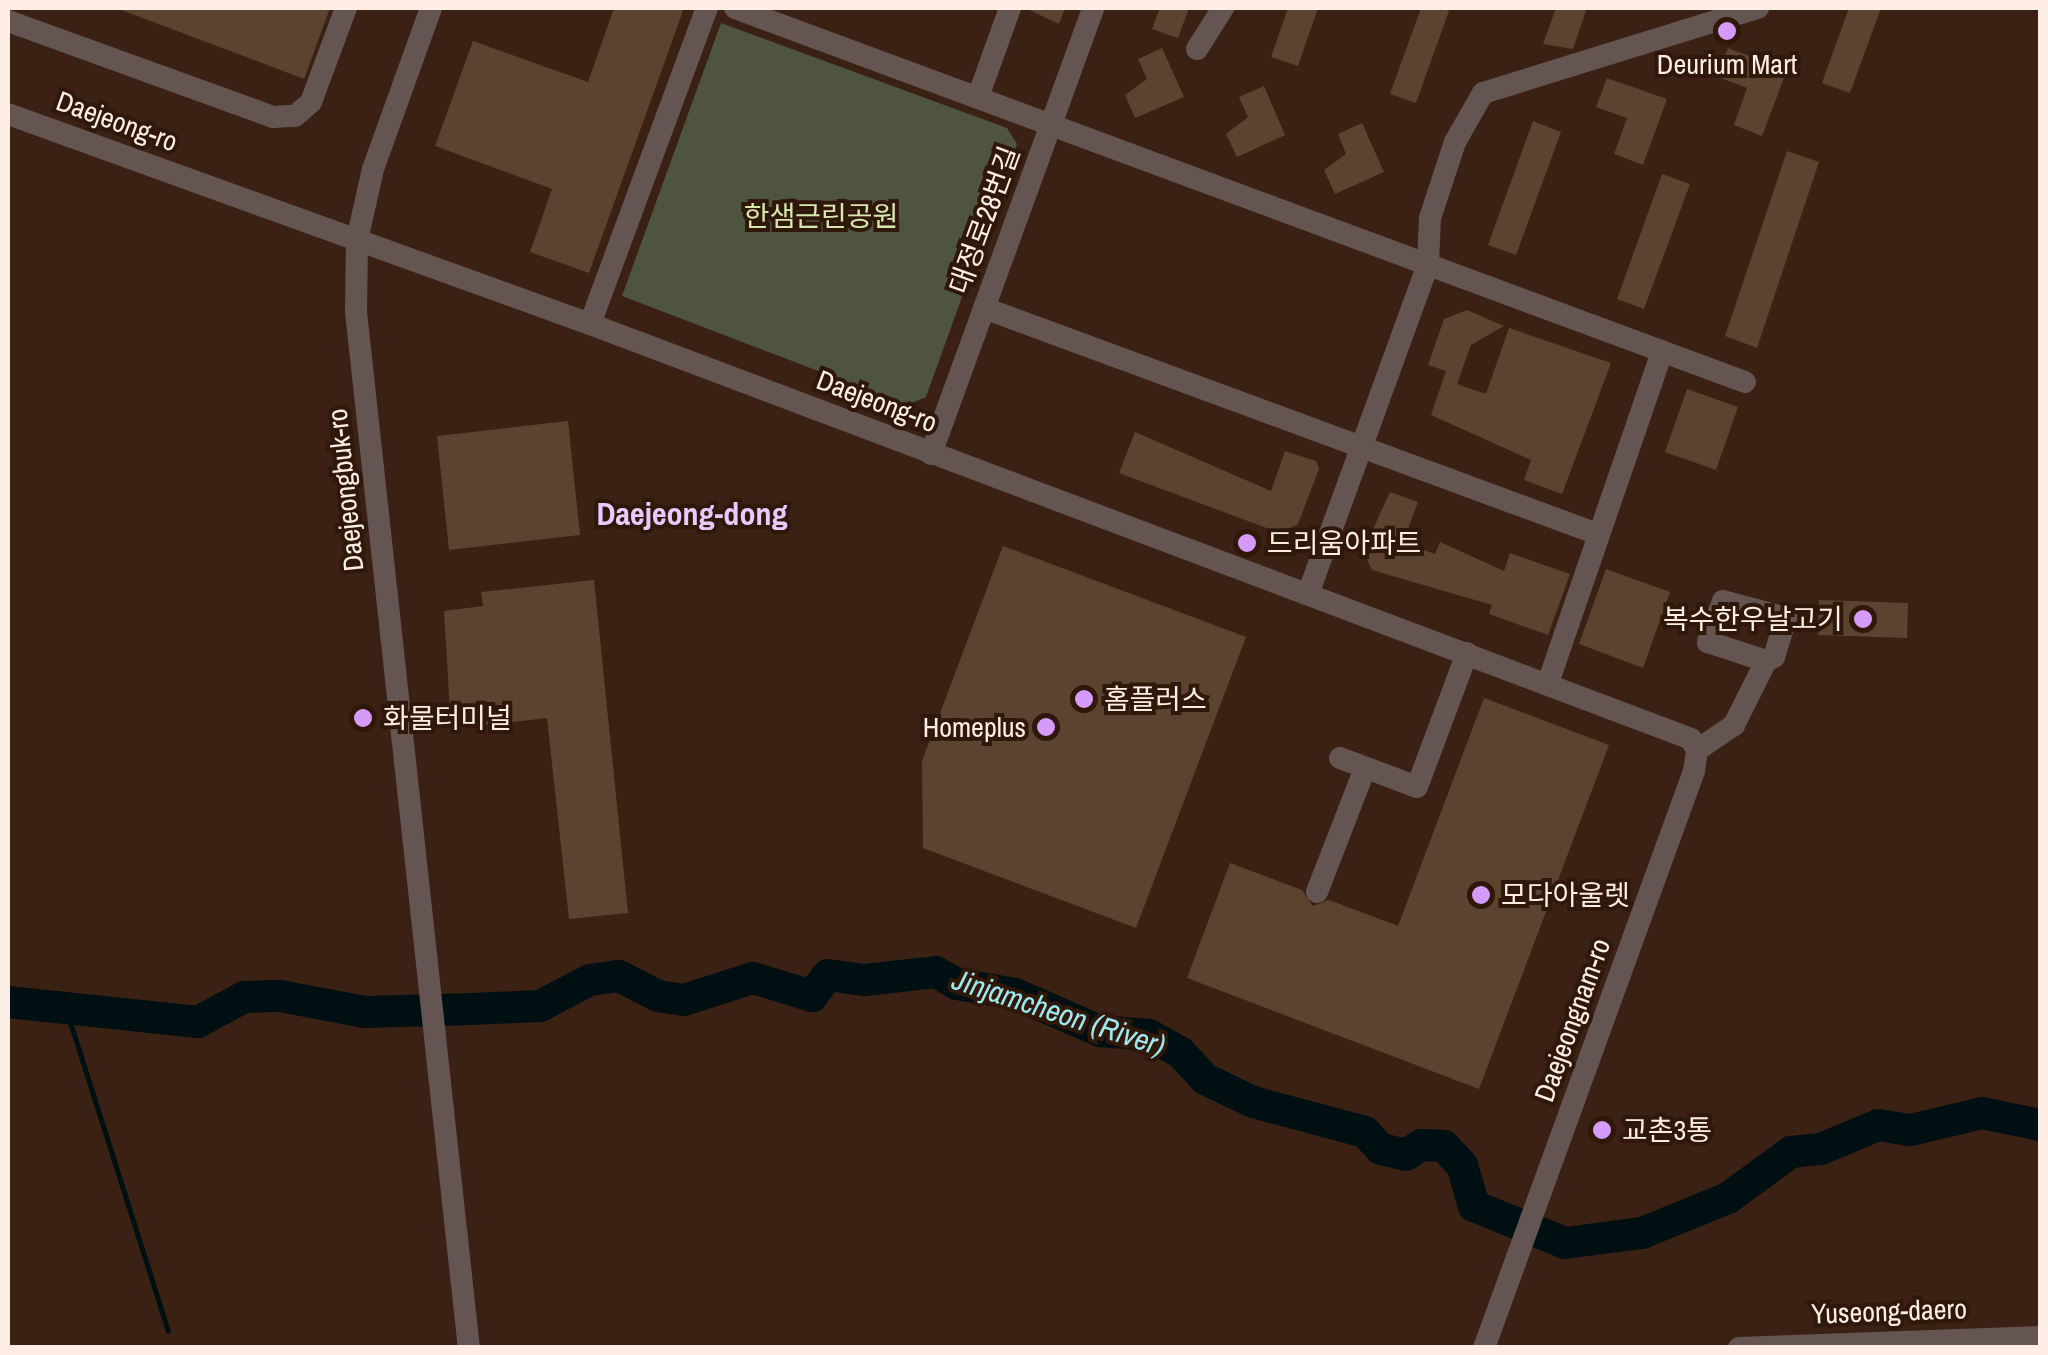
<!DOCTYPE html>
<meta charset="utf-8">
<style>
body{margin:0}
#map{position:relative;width:2048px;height:1355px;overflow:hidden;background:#3a2113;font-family:"Archivo Narrow","Noto Sans KR",sans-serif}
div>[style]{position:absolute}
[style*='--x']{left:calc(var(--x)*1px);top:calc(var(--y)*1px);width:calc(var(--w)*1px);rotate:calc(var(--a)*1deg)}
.green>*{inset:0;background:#4e543e}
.stream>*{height:5px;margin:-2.5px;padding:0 2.5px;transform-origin:2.5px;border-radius:2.5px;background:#001012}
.river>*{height:32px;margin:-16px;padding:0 16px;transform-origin:16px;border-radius:16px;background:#001012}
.building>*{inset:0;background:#5b432f}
.minor>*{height:22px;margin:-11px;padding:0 11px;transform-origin:11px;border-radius:11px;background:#645553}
.dots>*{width:28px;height:28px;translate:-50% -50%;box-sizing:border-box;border:5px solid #2f170a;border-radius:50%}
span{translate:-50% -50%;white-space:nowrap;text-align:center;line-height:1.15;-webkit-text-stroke:8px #2f170a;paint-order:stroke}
.poi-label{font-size:28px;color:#feede4}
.left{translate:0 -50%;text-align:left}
.right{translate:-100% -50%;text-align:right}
.street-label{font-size:28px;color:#feede4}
.park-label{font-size:28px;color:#d7e6af}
.water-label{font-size:30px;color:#9de9f0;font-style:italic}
.quarter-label{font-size:32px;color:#e9c9ff;font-weight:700}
.frame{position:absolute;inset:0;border:10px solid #feede4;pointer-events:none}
</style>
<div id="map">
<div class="green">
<i style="clip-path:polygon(721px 23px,1007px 128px,1017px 144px,926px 397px,907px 405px,622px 296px)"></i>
</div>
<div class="stream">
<i style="--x:64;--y:1003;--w:344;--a:72.4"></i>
</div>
<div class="river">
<i style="--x:8;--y:1002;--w:191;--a:6"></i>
<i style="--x:198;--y:1022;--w:52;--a:-28.5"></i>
<i style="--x:244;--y:997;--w:36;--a:-2"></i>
<i style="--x:280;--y:996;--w:86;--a:10.7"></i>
<i style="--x:365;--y:1012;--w:107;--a:-1.6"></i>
<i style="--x:472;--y:1009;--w:68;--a:-2.5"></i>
<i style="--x:540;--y:1006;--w:56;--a:-27.5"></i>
<i style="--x:590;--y:980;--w:29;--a:-8"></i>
<i style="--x:619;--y:976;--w:44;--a:27.1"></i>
<i style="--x:658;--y:996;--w:26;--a:9"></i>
<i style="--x:684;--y:1000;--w:72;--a:-17.7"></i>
<i style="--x:753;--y:978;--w:62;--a:17"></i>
<i style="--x:812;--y:996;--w:26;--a:-53"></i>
<i style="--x:828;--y:975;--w:37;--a:8"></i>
<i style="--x:865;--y:980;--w:71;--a:-6.4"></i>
<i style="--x:936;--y:972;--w:24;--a:30"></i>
<i style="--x:957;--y:984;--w:59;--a:9.8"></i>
<i style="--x:1015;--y:994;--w:93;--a:23.5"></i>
<i style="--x:1100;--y:1031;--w:49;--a:4.7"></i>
<i style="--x:1149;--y:1035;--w:35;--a:29"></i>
<i style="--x:1180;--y:1052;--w:37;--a:47"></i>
<i style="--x:1205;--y:1079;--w:53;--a:25.6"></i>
<i style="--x:1253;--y:1102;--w:116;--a:15"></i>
<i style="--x:1365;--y:1132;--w:23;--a:47"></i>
<i style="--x:1381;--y:1149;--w:26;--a:13"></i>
<i style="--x:1406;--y:1155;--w:18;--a:-34"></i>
<i style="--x:1421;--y:1145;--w:23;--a:2"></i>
<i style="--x:1444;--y:1146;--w:26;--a:47"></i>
<i style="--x:1462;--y:1165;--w:43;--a:73.7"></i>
<i style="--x:1474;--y:1206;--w:98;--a:22.1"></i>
<i style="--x:1565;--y:1243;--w:78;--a:-7.4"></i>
<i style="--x:1642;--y:1233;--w:93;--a:-22.1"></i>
<i style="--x:1728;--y:1198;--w:78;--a:-36.1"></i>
<i style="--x:1791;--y:1152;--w:30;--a:-6"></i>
<i style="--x:1821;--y:1149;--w:62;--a:-22.8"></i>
<i style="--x:1878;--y:1125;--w:33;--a:9"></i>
<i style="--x:1911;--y:1130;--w:73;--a:-13.5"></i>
<i style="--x:1982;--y:1113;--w:59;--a:11.7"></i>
</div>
<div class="building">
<i style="clip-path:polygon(116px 8px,330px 8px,304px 79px)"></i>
<i style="clip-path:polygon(614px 8px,684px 8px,589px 273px,530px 252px,552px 189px,435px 146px,473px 41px,588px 82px)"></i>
<i style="clip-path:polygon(1025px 8px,1065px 8px,1059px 24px)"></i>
<i style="clip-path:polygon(1160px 8px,1189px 8px,1178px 38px,1152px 29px)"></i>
<i style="clip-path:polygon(1288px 8px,1318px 8px,1298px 66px,1271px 57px)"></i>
<i style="clip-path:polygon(1421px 8px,1450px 8px,1416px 103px,1390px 94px)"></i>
<i style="clip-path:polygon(1556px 8px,1587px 8px,1573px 49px,1543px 44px)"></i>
<i style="clip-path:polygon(1849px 8px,1881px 8px,1850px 93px,1822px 83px)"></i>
<i style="clip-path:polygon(1162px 48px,1184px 97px,1135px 118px,1125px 95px,1147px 79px,1138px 59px)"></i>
<i style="clip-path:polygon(1728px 48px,1787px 70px,1762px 136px,1734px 125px,1747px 88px,1718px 77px)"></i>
<i style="clip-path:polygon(1607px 78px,1667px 99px,1643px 165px,1614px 154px,1627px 118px,1596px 107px)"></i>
<i style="clip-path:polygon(1264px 86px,1285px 135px,1237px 157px,1226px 134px,1248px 117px,1239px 97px)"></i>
<i style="clip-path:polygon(1533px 121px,1561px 132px,1516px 255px,1488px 245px)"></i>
<i style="clip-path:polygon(1362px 123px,1384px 172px,1335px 194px,1324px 170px,1346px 154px,1338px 134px)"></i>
<i style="clip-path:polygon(1787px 151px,1819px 162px,1757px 348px,1725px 336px)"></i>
<i style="clip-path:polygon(1662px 174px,1690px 184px,1644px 309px,1617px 299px)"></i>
<i style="clip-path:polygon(1467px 310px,1504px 326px,1471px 345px,1457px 384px,1486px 394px,1509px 328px,1611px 363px,1562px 494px,1524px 480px,1531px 460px,1431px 415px,1446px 371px,1428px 365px,1444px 319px)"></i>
<i style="clip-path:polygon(1687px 389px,1738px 407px,1716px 470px,1665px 452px)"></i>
<i style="clip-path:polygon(568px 421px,580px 535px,449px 550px,437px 436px)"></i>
<i style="clip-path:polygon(1135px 432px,1271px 491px,1285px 451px,1316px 461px,1319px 469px,1298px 524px,1280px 533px,1119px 473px)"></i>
<i style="clip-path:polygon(1390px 492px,1418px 502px,1403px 542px,1435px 554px,1440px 542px,1504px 571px,1510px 553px,1570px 574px,1548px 635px,1489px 614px,1492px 605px,1372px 570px,1363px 551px)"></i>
<i style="clip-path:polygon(1003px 546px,1246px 637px,1136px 928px,923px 848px,922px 761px)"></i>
<i style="clip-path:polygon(1606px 569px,1670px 592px,1643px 668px,1579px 644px)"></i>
<i style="clip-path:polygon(594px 580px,628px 913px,569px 919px,547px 718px,451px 729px,444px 611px,483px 606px,481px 592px)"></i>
<i style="clip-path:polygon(1819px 600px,1908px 603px,1907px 638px,1818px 635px)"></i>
<i style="clip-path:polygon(1484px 698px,1609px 745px,1479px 1089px,1187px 978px,1230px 863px,1302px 890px,1313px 906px,1329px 900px,1398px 926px)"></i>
</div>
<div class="minor">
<i style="--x:431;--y:8;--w:171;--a:109.8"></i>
<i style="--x:373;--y:169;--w:73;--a:102.7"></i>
<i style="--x:357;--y:240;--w:72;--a:90.8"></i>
<i style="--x:356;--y:312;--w:1042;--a:83.78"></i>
<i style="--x:735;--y:8;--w:1077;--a:20.32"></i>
<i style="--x:8;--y:21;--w:282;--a:19.9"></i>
<i style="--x:273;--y:117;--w:22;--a:-3"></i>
<i style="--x:295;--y:116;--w:21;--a:-41"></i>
<i style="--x:311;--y:102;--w:100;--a:-69.6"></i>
<i style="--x:1197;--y:49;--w:49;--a:-57.6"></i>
<i style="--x:978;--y:97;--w:95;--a:-70.2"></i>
<i style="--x:8;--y:114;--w:619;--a:19.84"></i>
<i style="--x:590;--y:324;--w:1177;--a:20.65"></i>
<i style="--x:1691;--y:739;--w:13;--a:61"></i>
<i style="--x:1697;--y:750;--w:21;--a:98"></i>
<i style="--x:1694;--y:771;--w:614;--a:110"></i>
<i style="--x:984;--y:308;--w:651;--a:20.22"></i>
<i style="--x:590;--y:324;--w:337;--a:-69.7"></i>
<i style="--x:931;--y:454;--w:475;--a:-70"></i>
<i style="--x:1308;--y:594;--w:351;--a:-70"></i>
<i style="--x:1428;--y:264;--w:46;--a:-87.5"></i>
<i style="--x:1430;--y:218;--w:80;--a:-71.8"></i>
<i style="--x:1455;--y:142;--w:56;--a:-60.3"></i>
<i style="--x:1483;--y:93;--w:288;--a:-17.2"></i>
<i style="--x:1548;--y:683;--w:351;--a:-71"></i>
<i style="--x:1697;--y:750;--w:45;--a:-34"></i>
<i style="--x:1734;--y:725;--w:72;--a:-63.4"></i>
<i style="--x:1766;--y:661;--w:9;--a:-27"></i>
<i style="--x:1774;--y:657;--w:41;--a:-72.9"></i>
<i style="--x:1786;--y:618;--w:65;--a:-164.9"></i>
<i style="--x:1723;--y:601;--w:44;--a:110.1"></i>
<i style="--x:1708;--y:642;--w:61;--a:18.1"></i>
<i style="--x:1340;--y:758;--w:82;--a:20.6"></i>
<i style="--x:1417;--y:787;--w:143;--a:-69.5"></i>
<i style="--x:1317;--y:892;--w:133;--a:-68.8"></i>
<i style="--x:1739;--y:1348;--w:301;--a:-2.1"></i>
</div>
<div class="dots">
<i style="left:1727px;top:31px;background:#d69bfa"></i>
<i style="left:1247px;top:543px;background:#d69bfa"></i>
<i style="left:1863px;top:619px;background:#d69bfa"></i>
<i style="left:1084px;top:699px;background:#d69bfa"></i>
<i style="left:363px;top:718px;background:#d69bfa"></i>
<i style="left:1046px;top:727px;background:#d69bfa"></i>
<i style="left:1481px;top:895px;background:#d69bfa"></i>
<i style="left:1602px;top:1130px;background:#d69bfa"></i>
</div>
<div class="poi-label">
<span style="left:1727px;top:64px">Deurium Mart</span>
<span class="left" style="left:1267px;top:543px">드리움아파트</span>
<span class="right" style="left:1843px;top:619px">복수한우날고기</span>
<span class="left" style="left:1104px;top:699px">홈플러스</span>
<span class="left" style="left:383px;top:718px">화물터미널</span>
<span class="right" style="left:1026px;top:727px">Homeplus</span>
<span class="left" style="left:1501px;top:895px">모다아울렛</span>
<span class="left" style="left:1622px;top:1130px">교촌3통</span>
</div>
<div class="street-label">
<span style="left:117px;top:121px;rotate:20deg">Daejeong-ro</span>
<span style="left:984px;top:220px;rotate:-70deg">대정로28번길</span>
<span style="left:877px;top:401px;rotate:21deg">Daejeong-ro</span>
<span style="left:345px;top:490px;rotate:-96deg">Daejeongbuk-ro</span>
<span style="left:1572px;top:1020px;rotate:-70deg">Daejeongnam-ro</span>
<span style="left:1889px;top:1311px;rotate:-2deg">Yuseong-daero</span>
</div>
<div class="park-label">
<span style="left:821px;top:216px">한샘근린공원</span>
</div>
<div class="water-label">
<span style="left:1059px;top:1012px;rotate:18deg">Jinjamcheon (River)</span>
</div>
<div class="quarter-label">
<span style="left:692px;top:514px">Daejeong-dong</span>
</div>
<div class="frame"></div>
</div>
